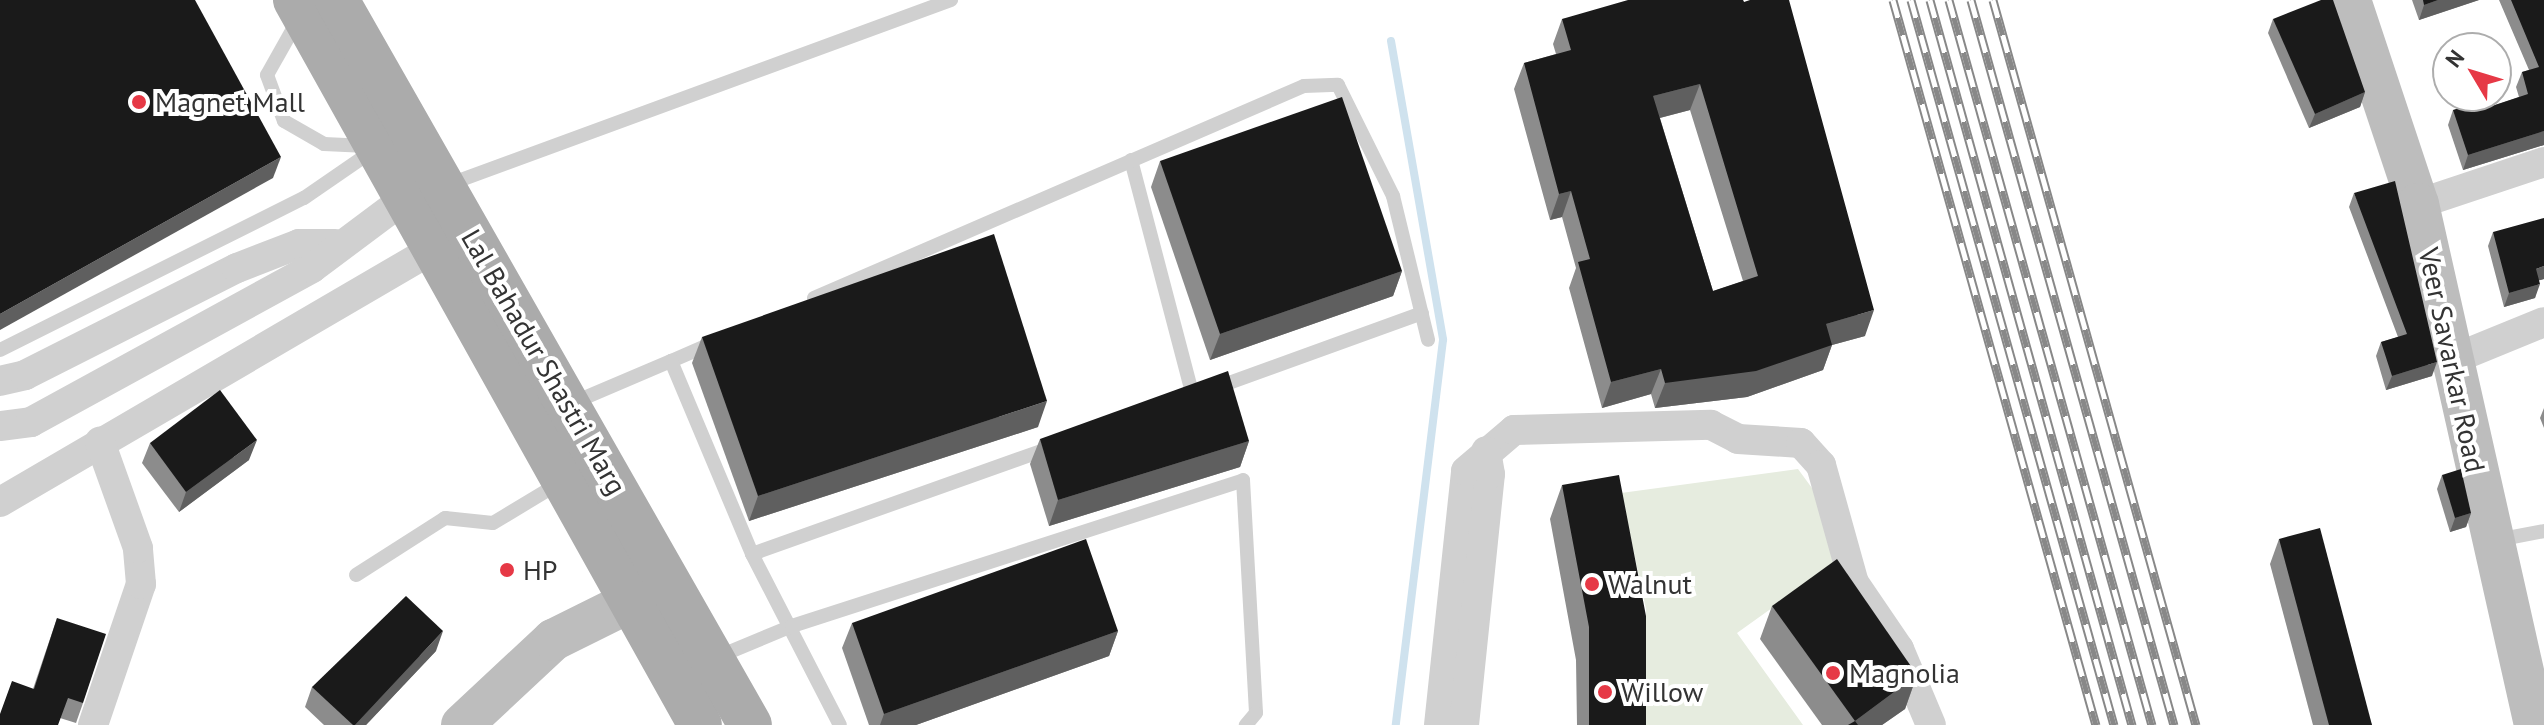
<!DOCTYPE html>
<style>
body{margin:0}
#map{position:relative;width:2544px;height:725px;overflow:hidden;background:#fff;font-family:"PT Sans",sans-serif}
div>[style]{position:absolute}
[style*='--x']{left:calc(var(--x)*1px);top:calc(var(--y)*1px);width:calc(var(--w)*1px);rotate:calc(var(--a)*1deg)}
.green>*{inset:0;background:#e6ecdf}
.stream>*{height:8px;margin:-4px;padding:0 4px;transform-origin:4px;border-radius:4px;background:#cfe2ee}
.lane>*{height:14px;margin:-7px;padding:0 7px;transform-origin:7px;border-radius:7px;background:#d0d0d0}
.street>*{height:30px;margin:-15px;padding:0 15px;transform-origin:15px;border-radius:15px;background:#d0d0d0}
.secondary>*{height:42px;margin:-21px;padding:0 21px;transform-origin:21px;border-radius:21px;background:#bdbdbd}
.primary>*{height:44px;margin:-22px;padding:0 22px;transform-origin:22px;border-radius:22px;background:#ababab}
.rail>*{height:9px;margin-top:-4.5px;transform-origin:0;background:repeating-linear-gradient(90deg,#fff 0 18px,#888 0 36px);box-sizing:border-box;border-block:2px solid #888}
.wall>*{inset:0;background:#8c8c8c}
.shaded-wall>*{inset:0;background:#5f5f5f}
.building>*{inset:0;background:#1a1a1a}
.dots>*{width:22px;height:22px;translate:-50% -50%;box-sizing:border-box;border:4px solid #fff;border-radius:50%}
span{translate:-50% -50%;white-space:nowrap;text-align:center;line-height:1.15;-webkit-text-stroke:8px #fff;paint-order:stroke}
.poi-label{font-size:28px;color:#333}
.left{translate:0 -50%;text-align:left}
.street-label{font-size:28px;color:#333}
.north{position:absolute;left:2432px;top:32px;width:80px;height:80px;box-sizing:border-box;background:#fff;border:2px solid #adadad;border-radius:50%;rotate:308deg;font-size:22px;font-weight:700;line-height:32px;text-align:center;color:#333}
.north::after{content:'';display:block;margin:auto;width:28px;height:36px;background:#e63946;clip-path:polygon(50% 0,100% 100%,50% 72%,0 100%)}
</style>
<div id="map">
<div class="green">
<i style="clip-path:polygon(1798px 469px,1856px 548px,1737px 633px,1803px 725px,1645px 725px,1646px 609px,1621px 493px)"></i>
</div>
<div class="stream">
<i style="--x:1391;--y:41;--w:303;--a:80.1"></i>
<i style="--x:1443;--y:340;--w:388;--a:97"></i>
</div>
<div class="lane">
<i style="--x:298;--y:20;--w:63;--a:119.4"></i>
<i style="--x:267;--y:75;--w:49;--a:69.7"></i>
<i style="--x:284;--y:121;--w:46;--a:29.9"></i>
<i style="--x:324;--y:144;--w:43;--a:2.7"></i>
<i style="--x:1131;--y:160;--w:245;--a:75.3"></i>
<i style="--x:447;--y:185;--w:537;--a:-20.16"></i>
<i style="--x:814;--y:298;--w:534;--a:-23.4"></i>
<i style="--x:1304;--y:86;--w:34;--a:-2"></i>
<i style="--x:1338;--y:85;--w:124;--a:63.6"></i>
<i style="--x:1393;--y:196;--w:148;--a:76.3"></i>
<i style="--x:715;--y:342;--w:48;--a:156.6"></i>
<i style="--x:671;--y:361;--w:209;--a:67.2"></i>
<i style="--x:752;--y:554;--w:192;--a:62.8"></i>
<i style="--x:0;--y:350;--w:340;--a:-26.6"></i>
<i style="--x:304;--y:198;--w:86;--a:-34.6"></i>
<i style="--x:1215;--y:388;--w:220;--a:-19.9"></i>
<i style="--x:570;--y:404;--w:110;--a:-23.1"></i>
<i style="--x:2497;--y:540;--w:48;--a:-10.8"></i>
<i style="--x:752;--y:554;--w:319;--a:-19.6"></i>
<i style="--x:356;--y:575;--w:106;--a:-32.6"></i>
<i style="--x:445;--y:518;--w:48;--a:5.9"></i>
<i style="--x:493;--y:523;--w:76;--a:-31"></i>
<i style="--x:715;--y:658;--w:83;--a:-22.6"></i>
<i style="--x:792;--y:626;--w:474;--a:-17.9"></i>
<i style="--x:1243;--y:480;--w:233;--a:86.8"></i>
<i style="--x:1256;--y:713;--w:16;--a:130"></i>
</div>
<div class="street">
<i style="--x:2418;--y:204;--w:133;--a:-18.4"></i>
<i style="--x:2451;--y:360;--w:100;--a:-22.2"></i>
<i style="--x:0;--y:381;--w:26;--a:-13"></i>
<i style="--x:25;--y:375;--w:237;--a:-26.8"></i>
<i style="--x:237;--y:268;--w:66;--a:-21.2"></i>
<i style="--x:299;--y:244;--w:36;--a:0"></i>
<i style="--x:0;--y:426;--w:31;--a:-7"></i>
<i style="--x:31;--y:422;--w:320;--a:-28.7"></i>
<i style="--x:312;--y:268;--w:119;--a:-36.8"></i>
<i style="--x:0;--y:502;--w:504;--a:-30.28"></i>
<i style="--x:93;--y:725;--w:149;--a:-71.2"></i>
<i style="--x:141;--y:584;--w:36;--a:-95"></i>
<i style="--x:138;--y:548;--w:113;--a:-109.7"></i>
<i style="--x:1439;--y:725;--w:255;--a:-83.9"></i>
<i style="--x:1466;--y:471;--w:63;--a:-40.5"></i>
<i style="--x:1514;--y:430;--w:197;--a:-1.5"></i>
<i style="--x:1711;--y:425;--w:30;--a:27"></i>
<i style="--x:1738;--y:439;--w:63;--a:3.6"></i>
<i style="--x:1801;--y:443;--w:30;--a:48"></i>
<i style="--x:1821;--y:465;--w:123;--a:74.4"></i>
<i style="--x:1854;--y:583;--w:80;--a:55.7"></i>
<i style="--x:1899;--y:649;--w:82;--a:67.2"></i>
<i style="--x:1464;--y:725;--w:252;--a:-84.1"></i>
<i style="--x:1490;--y:474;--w:23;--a:-100"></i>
</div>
<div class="secondary">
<i style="--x:2350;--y:0;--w:215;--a:71.6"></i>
<i style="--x:2418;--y:204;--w:534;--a:77.34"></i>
<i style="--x:462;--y:725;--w:125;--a:-43"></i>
<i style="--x:553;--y:640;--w:122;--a:-26.4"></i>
</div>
<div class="primary">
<i style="--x:295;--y:0;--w:830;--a:60.81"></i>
<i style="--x:337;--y:0;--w:834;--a:60.33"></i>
</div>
<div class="rail">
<i style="--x:1893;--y:0;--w:753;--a:74.36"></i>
<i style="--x:1911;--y:0;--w:753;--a:74.36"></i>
<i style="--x:1930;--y:0;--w:753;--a:74.43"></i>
<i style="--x:1949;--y:0;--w:753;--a:74.36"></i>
<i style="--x:1971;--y:0;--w:753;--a:74.36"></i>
<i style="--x:1993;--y:0;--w:753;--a:74.36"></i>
</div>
<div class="wall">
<i style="clip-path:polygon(evenodd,1743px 0,1865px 336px,1832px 345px,1823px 370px,1747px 397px,1655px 408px,1651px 394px,1602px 408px,1569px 288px,1576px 268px,1562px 217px,1550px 220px,1514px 89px,1524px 63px,1556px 54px,1553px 44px,1562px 19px,1743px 0,1690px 110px,1743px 281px,1713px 291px,1660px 118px,1690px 110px)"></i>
<i style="clip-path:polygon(2412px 0,2479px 0,2419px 20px)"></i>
<i style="clip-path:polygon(2499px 0,2544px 0,2544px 145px,2463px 170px,2448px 125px,2453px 110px,2480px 110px,2519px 97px,2516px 87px,2522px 72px,2529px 70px)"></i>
<i style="clip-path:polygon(2273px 19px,2365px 92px,2360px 107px,2309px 128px,2268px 33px)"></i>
<i style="clip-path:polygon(1160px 161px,1402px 271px,1393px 296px,1210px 360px,1151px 187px)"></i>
<i style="clip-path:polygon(2354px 193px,2432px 376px,2386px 390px,2376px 356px,2381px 342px,2398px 337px,2349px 207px)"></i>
<i style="clip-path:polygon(2493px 232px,2544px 279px,2539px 280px,2535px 298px,2504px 307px,2488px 246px)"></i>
<i style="clip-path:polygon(702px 337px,1038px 427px,749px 521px,692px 363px)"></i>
<i style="clip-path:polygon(2544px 408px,2544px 428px,2540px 418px)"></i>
<i style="clip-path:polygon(1040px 439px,1249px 441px,1240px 467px,1049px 526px,1030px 464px)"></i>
<i style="clip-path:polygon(150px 443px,249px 460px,179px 512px,142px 463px)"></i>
<i style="clip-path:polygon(2442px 475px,2471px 513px,2466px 527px,2450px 532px,2437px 489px)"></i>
<i style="clip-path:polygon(1562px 485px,1646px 725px,1577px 725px,1576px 660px,1550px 519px)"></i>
<i style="clip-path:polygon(2279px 539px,2372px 725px,2313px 725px,2270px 564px)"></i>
<i style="clip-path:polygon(1772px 606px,1917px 675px,1905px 709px,1882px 725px,1822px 725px,1760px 639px)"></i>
<i style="clip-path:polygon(57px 618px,83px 703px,76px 723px,60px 718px,33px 689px)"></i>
<i style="clip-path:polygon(852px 623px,1118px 631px,1109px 656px,916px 725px,869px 725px,842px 648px)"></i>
<i style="clip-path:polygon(436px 651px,366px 725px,324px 725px,305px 707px,312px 687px)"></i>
</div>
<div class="shaded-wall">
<i style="clip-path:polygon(2438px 0,2479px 0,2419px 20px,2424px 5px)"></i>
<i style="clip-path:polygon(1700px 84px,1690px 110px,1644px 122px,1653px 96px)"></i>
<i style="clip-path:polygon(2365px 92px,2360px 107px,2309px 128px,2315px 114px)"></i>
<i style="clip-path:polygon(2544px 131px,2544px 145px,2463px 170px,2468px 155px)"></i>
<i style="clip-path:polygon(281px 157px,273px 178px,0 330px,0 314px)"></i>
<i style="clip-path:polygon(1571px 191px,1562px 217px,1550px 220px,1559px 194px)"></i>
<i style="clip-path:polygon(2544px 266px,2544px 279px,2531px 283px,2536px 269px)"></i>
<i style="clip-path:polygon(1402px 271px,1393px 296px,1210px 360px,1220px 334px)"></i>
<i style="clip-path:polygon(2540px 284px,2535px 298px,2504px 307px,2509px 293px)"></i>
<i style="clip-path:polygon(1874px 310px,1865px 336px,1832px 345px,1823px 370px,1747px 397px,1655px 408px,1665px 383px,1826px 324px)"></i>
<i style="clip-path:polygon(2437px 362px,2432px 376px,2386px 390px,2392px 376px)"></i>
<i style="clip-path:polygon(1661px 369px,1651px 394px,1602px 408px,1611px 382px)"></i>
<i style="clip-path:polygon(1047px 401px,1038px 427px,749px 521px,758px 496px)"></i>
<i style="clip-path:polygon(257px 440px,249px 460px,179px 512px,186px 492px)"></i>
<i style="clip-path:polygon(1249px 441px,1240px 467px,1049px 526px,1058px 500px)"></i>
<i style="clip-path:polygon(2471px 513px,2466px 527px,2450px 532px,2455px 518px)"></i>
<i style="clip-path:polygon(443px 631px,436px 651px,366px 725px,355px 725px)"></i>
<i style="clip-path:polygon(1118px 631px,1109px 656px,916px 725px,880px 725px,884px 714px)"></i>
<i style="clip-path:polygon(1917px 675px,1905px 709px,1882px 725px,1853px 725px,1855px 721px)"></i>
</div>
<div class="building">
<i style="clip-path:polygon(0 0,195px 0,281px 157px,0 314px)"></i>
<i style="clip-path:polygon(evenodd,1628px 0,1743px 0,1744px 2px,1750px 0,1789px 0,1874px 310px,1826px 324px,1832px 345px,1756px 371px,1665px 383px,1661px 369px,1611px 382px,1578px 262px,1590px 259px,1571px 191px,1559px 194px,1524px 63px,1571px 50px,1562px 19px,1628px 0,1700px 84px,1758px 276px,1713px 291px,1653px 96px,1700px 84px)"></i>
<i style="clip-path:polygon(2321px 0,2333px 0,2365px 92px,2315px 114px,2273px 19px)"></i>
<i style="clip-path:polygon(2423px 0,2438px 0,2424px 5px)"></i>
<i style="clip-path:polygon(2511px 0,2544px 0,2544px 131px,2468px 155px,2453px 110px,2477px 102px,2480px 110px,2528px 94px,2522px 72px,2539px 67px)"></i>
<i style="clip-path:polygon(1342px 97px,1402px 271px,1220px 334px,1160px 161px)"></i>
<i style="clip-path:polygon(2395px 181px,2437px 362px,2392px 376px,2381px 342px,2407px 334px,2354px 193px)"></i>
<i style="clip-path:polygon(2544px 218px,2544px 266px,2536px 269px,2540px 284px,2509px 293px,2493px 232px)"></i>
<i style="clip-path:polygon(994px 234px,1047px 401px,758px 496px,702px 337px)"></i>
<i style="clip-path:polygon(1228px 371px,1249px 441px,1058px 500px,1040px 439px)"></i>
<i style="clip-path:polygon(220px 390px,257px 440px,186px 492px,150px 443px)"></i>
<i style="clip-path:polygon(2461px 469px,2471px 513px,2455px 518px,2442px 475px)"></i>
<i style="clip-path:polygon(1619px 475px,1646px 616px,1646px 725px,1589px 725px,1589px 627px,1562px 485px)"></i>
<i style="clip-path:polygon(2320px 528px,2372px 725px,2329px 725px,2279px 539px)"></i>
<i style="clip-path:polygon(1086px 539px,1118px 631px,884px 714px,852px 623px)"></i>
<i style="clip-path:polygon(1837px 559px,1917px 675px,1855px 721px,1772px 606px)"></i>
<i style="clip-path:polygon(406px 596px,443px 631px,355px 725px,353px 725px,312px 687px)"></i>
<i style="clip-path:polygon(57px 618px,106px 634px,83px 703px,68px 698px,58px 725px,0 725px,0 714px,12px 681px,34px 689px)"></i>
<i style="clip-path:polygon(1855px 721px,1858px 725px,1848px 725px)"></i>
</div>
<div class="dots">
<i style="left:139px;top:102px;background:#e63946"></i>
<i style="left:507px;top:570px;background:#e63946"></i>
<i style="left:1592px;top:584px;background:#e63946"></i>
<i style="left:1833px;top:673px;background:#e63946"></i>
<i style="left:1605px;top:692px;background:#e63946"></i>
</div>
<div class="poi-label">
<span class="left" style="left:155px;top:102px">Magnet Mall</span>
<span class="left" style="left:523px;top:570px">HP</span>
<span class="left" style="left:1608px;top:584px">Walnut</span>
<span class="left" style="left:1849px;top:673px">Magnolia</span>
<span class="left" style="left:1621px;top:692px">Willow</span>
</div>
<div class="street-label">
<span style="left:2452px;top:360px;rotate:78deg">Veer Savarkar Road</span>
<span style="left:544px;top:362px;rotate:60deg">Lal Bahadur Shastri Marg</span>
</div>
<div class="north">N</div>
</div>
